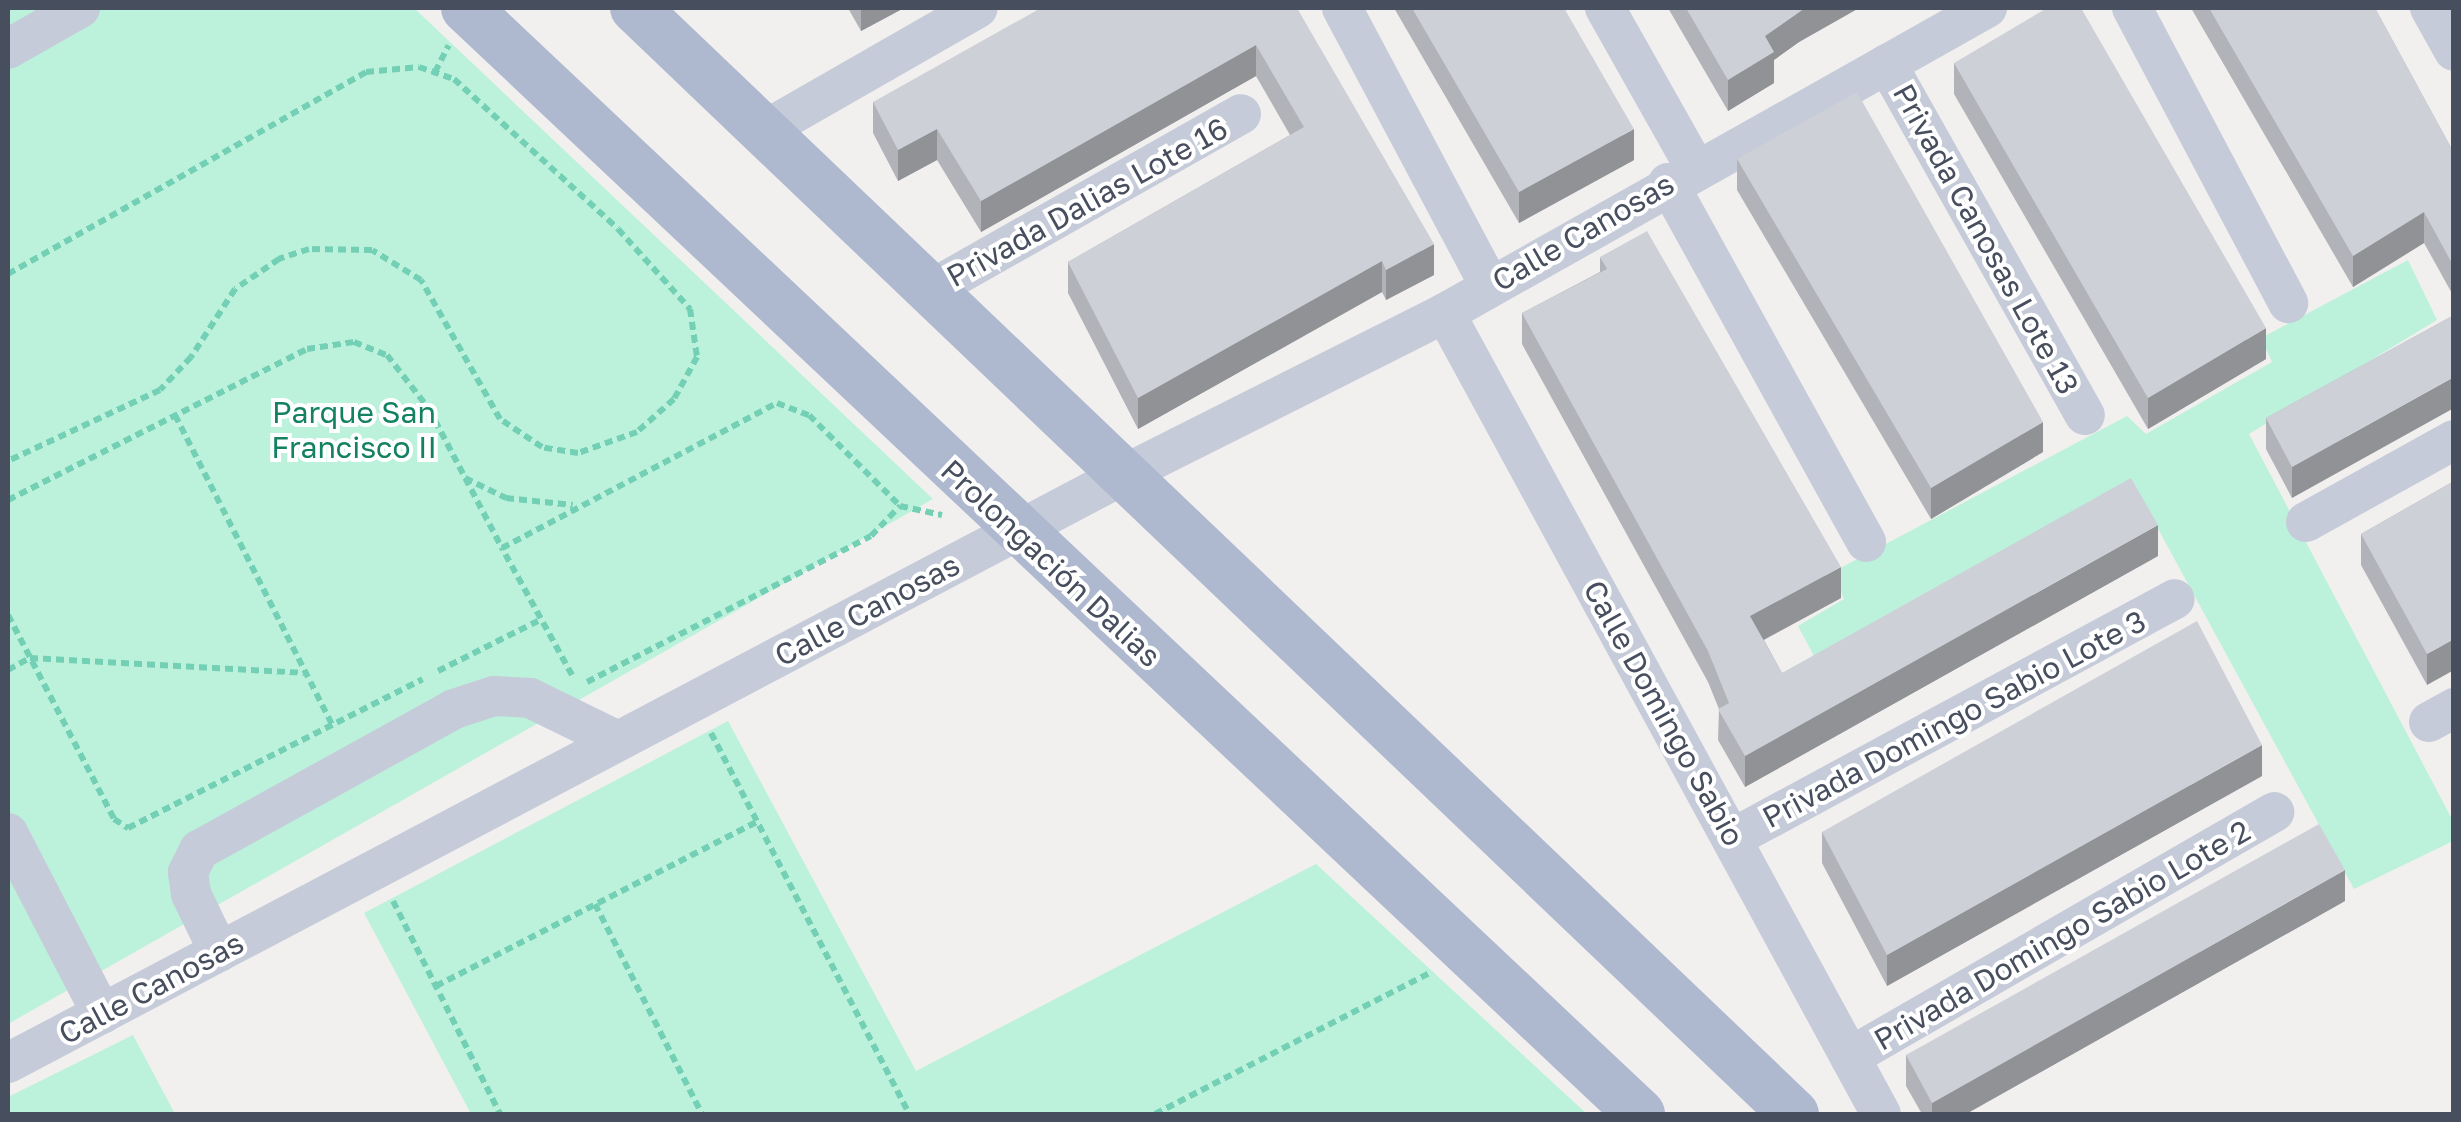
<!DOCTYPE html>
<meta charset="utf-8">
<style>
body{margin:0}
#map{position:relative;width:2461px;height:1122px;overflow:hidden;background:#f2f0ef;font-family:"Golos Text",sans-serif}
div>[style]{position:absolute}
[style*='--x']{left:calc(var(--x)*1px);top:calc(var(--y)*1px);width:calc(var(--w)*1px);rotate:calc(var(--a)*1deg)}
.green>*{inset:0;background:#bcf1db}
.path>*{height:6px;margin-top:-3px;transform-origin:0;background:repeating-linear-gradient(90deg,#73d0b5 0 8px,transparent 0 13px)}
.minor>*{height:40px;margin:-20px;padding:0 20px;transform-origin:20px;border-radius:20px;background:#c5cbd8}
.major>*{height:50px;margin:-25px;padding:0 25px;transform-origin:25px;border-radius:25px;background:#aeb8cf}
.wall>*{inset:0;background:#b1b3b9}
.shaded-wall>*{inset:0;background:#909296}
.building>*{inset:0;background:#ced0d7}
span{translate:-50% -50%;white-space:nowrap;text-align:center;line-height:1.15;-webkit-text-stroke:8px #fff;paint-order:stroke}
.street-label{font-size:30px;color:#474e5e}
.park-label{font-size:30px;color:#148262}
.frame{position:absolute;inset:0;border:10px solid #474e5e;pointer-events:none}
</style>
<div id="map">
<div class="green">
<i style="clip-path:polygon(8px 8px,414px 8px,933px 499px,8px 1024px)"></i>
<i style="clip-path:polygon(2408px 260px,2437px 320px,2249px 434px,2453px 821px,2453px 841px,2354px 889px,2138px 492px,1815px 658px,1798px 626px,1844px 599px,1833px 572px,2127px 416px,2146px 434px,2272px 362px,2261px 338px)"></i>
<i style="clip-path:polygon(728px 721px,916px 1071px,1316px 864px,1587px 1114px,471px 1114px,364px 913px)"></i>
<i style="clip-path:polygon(133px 1035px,175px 1114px,8px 1114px,8px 1097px)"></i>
</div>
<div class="path">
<i style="--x:435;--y:72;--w:30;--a:-63"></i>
<i style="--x:8;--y:274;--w:411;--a:-29.4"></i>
<i style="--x:366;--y:72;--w:53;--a:-5.4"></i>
<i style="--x:419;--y:67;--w:37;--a:19"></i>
<i style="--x:454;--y:79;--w:222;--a:42.4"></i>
<i style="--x:618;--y:229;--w:108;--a:48"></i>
<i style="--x:690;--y:309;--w:49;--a:81.7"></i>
<i style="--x:697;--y:357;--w:48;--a:118.7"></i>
<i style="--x:674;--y:399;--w:50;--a:138.3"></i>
<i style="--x:637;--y:432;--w:63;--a:160.4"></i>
<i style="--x:578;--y:453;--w:36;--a:-171"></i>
<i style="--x:542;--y:447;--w:50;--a:-146.3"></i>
<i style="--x:500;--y:419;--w:160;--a:-119.6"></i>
<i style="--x:421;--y:280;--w:57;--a:-148.5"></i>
<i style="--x:372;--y:250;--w:63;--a:-179.1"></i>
<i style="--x:309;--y:249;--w:32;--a:162"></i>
<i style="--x:279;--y:259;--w:53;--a:145.7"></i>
<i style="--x:235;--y:289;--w:81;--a:122.9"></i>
<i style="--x:191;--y:357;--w:45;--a:133.2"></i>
<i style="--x:160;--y:390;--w:168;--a:155"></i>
<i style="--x:175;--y:415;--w:349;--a:63.1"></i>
<i style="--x:465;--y:478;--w:46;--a:26"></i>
<i style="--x:506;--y:498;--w:67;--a:6"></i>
<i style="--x:8;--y:500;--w:335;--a:-26.8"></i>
<i style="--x:307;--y:349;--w:48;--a:-8.5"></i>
<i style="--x:354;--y:342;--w:35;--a:22"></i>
<i style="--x:387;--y:355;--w:68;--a:52.1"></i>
<i style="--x:429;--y:409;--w:157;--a:62.3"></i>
<i style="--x:8;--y:615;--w:230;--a:62.5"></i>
<i style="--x:114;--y:819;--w:17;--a:33"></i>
<i style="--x:128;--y:828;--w:330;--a:-26.8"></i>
<i style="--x:8;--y:670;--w:25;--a:-29"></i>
<i style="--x:30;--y:658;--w:275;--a:3.1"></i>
<i style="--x:438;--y:671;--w:114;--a:-26.6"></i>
<i style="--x:572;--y:675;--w:145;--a:-118.9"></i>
<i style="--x:502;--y:548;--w:311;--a:-27.8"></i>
<i style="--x:777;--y:403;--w:34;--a:21"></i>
<i style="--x:809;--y:415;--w:129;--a:45"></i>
<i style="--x:900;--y:506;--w:43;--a:12.1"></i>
<i style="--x:587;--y:682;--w:319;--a:-27.2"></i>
<i style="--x:871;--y:536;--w:42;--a:-46"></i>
<i style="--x:711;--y:733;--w:429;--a:62.5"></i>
<i style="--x:393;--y:901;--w:238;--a:63.3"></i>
<i style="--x:595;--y:904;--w:236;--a:63"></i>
<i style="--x:436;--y:986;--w:360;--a:-27.1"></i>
<i style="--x:1155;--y:1114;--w:310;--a:-27.2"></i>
</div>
<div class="minor">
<i style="--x:1342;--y:8;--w:313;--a:62"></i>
<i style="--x:1605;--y:8;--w:184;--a:60.6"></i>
<i style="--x:2132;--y:8;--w:334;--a:62.1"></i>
<i style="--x:2430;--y:8;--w:49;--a:60.8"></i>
<i style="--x:8;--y:49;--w:83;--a:-29.7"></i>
<i style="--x:1887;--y:64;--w:403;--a:60.6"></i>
<i style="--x:765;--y:130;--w:245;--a:-29.8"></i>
<i style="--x:1668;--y:183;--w:410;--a:61.1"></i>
<i style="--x:932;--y:289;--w:355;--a:-29.5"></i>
<i style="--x:1445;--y:313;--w:912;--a:61.44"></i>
<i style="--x:2306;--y:522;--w:169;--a:-29"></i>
<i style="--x:2429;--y:722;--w:29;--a:-29"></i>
<i style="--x:8;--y:833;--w:204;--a:62.6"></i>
<i style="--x:1733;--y:838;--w:502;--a:-28.4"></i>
<i style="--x:219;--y:952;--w:64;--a:-115.8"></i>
<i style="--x:191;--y:894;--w:22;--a:-98"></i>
<i style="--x:188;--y:872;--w:25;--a:-63"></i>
<i style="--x:199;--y:850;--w:291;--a:-28.9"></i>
<i style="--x:454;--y:709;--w:42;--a:-18"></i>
<i style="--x:494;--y:696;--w:36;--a:3"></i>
<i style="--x:530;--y:698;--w:98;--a:26"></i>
<i style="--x:1850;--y:1057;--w:490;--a:-30"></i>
<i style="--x:8;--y:1063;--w:1263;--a:-27.8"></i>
<i style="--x:1125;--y:474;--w:358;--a:-26.7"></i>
<i style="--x:1445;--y:313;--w:622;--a:-29.37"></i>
</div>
<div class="major">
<i style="--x:466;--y:8;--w:1613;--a:43.29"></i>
<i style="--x:635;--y:8;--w:1602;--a:43.66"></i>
</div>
<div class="wall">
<i style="clip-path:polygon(848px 8px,904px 8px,861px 31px)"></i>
<i style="clip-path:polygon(1297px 8px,1434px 275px,1386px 300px,1382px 292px,1138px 429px,1068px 293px,1068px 262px,1290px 135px,1256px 76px,981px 232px,937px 160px,898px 181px,873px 133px,873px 102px)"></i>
<i style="clip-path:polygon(1394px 8px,1564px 8px,1634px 160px,1519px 223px)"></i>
<i style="clip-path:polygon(1668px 8px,1859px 8px,1799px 42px,1774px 60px,1774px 83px,1728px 111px)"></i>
<i style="clip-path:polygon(2191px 8px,2375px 8px,2454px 153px,2454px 297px,2424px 243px,2353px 287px)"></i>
<i style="clip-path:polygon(1954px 63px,2266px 359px,2148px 429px,1954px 94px)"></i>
<i style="clip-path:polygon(1737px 159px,2043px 452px,1931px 519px,1737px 190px)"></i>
<i style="clip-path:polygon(1600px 257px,1841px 598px,1764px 640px,1782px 673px,2158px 556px,1745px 787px,1718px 740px,1719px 709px,1708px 682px,1522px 344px,1522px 313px,1600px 272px)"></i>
<i style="clip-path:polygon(2454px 315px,2292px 498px,2266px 449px,2266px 418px)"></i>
<i style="clip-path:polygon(2454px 481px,2427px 685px,2361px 565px,2361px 534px)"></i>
<i style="clip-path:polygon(2262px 776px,1887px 986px,1822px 863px,1822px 832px)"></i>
<i style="clip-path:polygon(2345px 901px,1966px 1114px,1922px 1114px,1906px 1086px,1906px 1055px)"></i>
</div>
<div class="shaded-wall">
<i style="clip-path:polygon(861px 8px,904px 8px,861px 31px)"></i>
<i style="clip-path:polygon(1805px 8px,1859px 8px,1799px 42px,1774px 60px,1774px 83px,1728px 111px,1728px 80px,1765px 36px)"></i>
<i style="clip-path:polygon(1256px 45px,1256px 76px,981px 232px,981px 201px)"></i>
<i style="clip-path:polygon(937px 129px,937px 160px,898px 181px,898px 150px)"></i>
<i style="clip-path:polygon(1634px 129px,1634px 160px,1519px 223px,1519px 192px)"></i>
<i style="clip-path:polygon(2424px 212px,2424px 243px,2353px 287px,2353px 256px)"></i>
<i style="clip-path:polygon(1434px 244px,1434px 275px,1386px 300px,1386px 270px)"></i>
<i style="clip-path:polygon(1382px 261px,1382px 292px,1138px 429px,1138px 398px)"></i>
<i style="clip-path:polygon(2266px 328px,2266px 359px,2148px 429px,2148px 398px)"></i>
<i style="clip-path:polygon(2454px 377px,2454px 408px,2292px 498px,2292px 467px)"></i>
<i style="clip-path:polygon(2043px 422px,2043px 452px,1931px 519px,1931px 488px)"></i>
<i style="clip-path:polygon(2158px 525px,2158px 556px,1745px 787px,1745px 756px)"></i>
<i style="clip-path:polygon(1841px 567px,1841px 598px,1750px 647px,1750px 616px)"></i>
<i style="clip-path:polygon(2454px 639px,2454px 670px,2427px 685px,2427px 654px)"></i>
<i style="clip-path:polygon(2262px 745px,2262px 776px,1887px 986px,1887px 955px)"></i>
<i style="clip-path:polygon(2345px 870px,2345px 901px,1966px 1114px,1932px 1114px,1932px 1103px)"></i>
</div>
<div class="building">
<i style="clip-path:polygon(1041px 8px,1297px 8px,1434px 244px,1386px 270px,1382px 261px,1138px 398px,1068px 262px,1304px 127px,1256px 45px,981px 201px,937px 129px,898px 150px,873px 102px)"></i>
<i style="clip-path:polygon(1412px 8px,1564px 8px,1634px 129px,1519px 192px)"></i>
<i style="clip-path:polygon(1686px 8px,1805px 8px,1765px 36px,1774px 52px,1728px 80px)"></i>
<i style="clip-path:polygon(2047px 8px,2081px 8px,2266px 328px,2148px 398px,1954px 63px)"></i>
<i style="clip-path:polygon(2209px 8px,2375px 8px,2454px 153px,2454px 267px,2424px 212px,2353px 256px)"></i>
<i style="clip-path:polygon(1857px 92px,2043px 422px,1931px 488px,1737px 159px)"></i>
<i style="clip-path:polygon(1647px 231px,1841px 567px,1750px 616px,1782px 673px,2131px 478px,2158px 525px,1745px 756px,1718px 709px,1729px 703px,1708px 651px,1522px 313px,1607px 269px,1600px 257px)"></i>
<i style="clip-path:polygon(2454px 315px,2454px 377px,2292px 467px,2266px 418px)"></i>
<i style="clip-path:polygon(2454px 481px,2454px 639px,2427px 654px,2361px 534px)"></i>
<i style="clip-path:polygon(2197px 621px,2262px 745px,1887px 955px,1822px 832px)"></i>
<i style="clip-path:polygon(2319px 824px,2345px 870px,1932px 1103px,1906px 1055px)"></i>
</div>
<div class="street-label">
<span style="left:1087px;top:202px;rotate:-29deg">Privada Dalias Lote 16</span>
<span style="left:1583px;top:232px;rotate:-30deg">Calle Canosas</span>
<span style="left:1986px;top:239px;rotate:61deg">Privada Canosas Lote 13</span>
<span style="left:1051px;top:563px;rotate:43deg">Prolongación Dalias</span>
<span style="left:867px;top:610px;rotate:-28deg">Calle Canosas</span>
<span style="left:1664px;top:713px;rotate:61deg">Calle Domingo Sabio</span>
<span style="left:1954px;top:719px;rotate:-28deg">Privada Domingo Sabio Lote 3</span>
<span style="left:2062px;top:935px;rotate:-30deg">Privada Domingo Sabio Lote 2</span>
<span style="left:151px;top:988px;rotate:-28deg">Calle Canosas</span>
</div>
<div class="park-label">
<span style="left:354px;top:429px">Parque San<br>Francisco II</span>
</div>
<div class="frame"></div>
</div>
